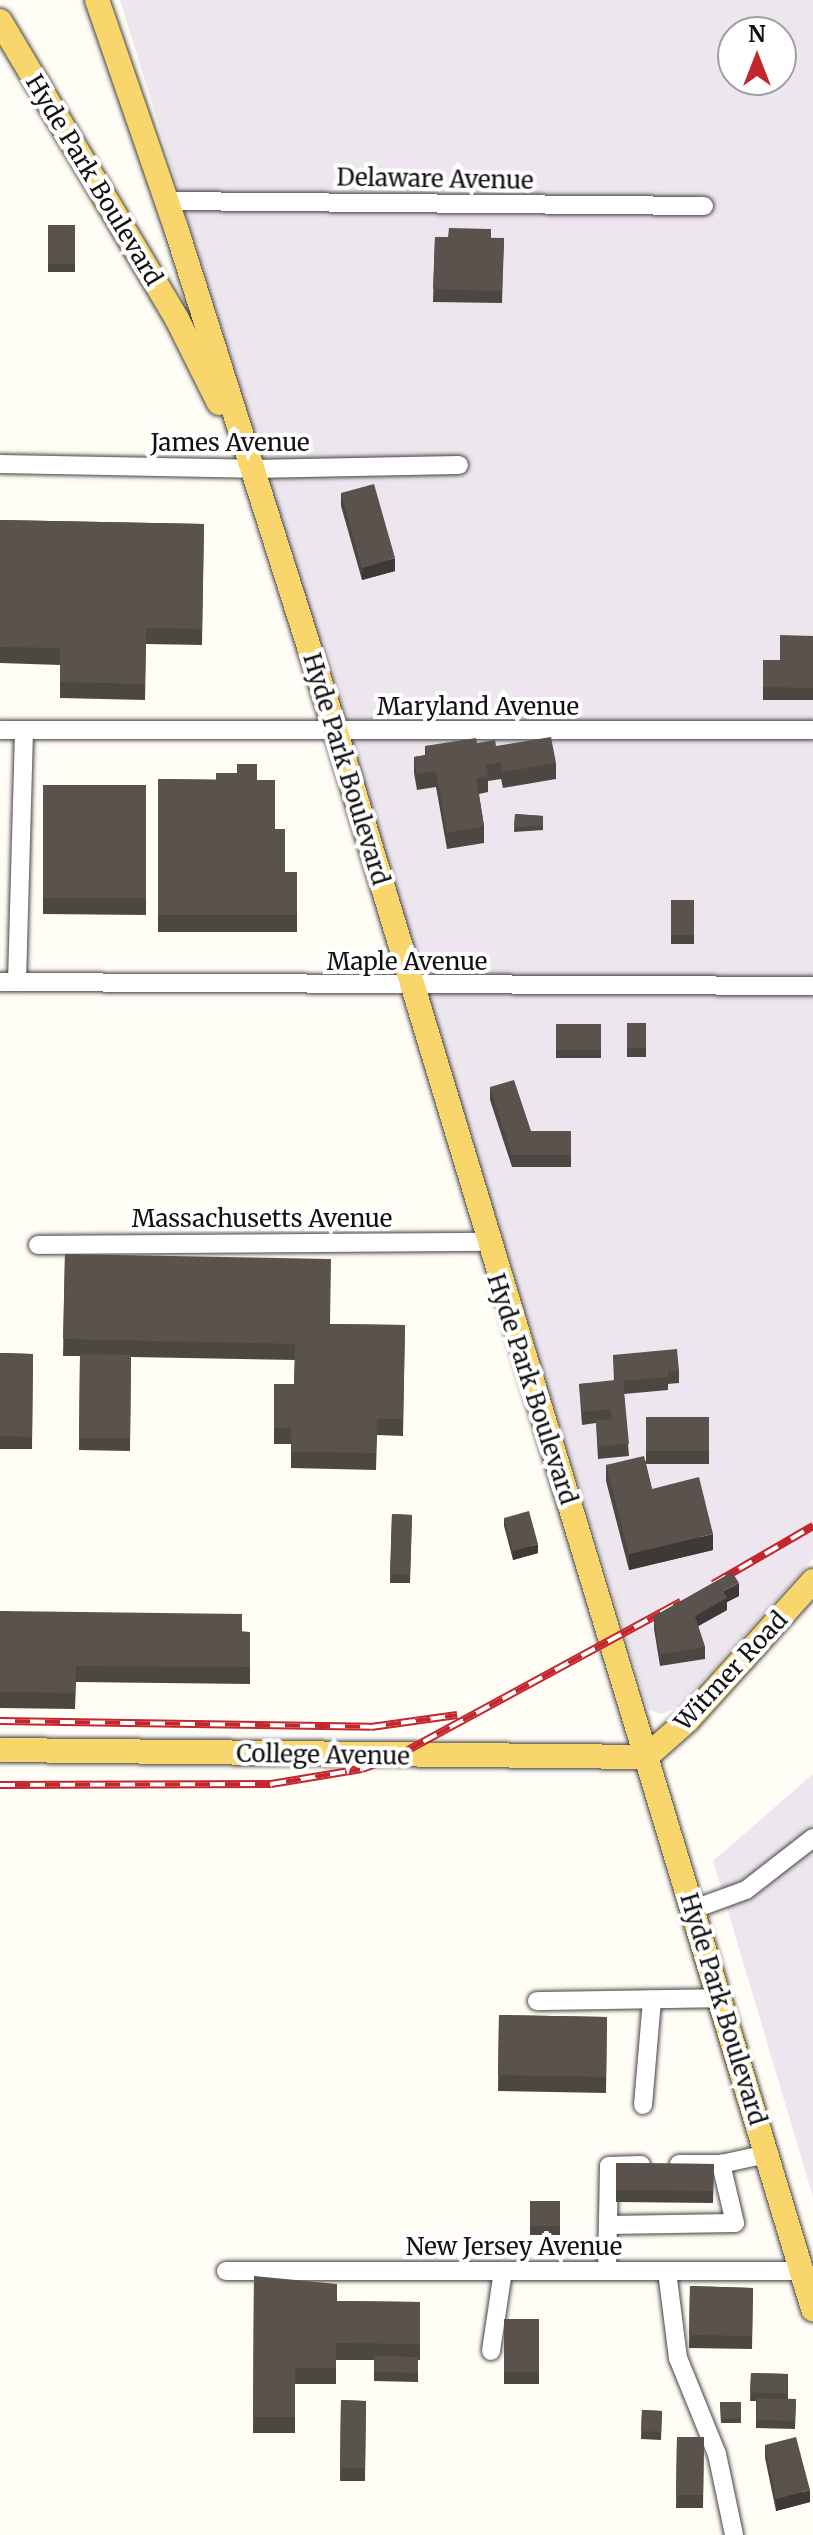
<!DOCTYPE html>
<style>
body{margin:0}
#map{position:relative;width:813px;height:2535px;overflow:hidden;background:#fffdf5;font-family:Merriweather,serif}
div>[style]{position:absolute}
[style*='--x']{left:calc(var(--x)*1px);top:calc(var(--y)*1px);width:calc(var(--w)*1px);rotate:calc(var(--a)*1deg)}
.industrial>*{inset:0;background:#eee6ef}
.roads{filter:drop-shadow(0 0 2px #444) drop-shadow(0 0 2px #444)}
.minor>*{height:18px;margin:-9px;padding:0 9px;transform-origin:9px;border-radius:9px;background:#fff}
.major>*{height:24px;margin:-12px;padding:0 12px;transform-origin:12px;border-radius:12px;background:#f9d66b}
.rail>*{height:8px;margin-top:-4px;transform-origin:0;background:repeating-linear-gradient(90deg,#fff 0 15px,#c4262e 0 30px);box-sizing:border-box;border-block:2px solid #c4262e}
.wall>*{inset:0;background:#4d4742}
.shaded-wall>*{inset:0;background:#3f3936}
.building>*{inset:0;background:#5a524d}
span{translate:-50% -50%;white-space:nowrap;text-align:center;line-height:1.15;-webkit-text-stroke:8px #fff;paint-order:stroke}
.street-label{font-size:24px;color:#111}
.north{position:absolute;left:717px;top:16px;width:80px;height:80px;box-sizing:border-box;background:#fff;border:2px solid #a0a0a0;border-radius:50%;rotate:0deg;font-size:22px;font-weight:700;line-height:32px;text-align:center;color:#111}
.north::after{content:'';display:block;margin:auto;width:28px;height:36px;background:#c4262e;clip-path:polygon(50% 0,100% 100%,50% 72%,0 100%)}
</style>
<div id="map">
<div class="industrial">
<i style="clip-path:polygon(evenodd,120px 0,813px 0,813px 1559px,678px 1708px,661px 1714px,648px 1709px,120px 0,733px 32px,781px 32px,781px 80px,733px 80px,733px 32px)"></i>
<i style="clip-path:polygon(813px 1774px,813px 2197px,713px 1861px)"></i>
</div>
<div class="roads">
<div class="minor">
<i style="--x:166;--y:201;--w:538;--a:0.53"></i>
<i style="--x:0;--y:464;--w:252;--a:1.1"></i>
<i style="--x:252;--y:469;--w:207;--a:-1.1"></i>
<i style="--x:0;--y:730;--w:813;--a:0"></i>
<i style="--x:0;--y:982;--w:813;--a:0.28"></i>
<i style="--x:17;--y:982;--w:251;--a:-88.4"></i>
<i style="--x:38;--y:1245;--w:448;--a:-0.4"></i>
<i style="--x:694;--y:1909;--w:55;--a:-20.1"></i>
<i style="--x:746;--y:1890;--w:85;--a:-37.8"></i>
<i style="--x:537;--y:2001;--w:185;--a:-0.9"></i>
<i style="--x:643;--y:2105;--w:106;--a:-85.1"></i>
<i style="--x:679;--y:2164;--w:42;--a:0"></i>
<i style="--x:721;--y:2164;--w:47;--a:-12.3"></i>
<i style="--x:608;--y:2225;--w:127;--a:-0.9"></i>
<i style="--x:735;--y:2223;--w:61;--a:-103.3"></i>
<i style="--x:226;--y:2271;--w:575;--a:0"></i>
<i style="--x:607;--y:2271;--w:105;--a:-88.9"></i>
<i style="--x:609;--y:2166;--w:32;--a:-2"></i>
<i style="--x:667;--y:2271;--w:88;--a:82.8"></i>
<i style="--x:678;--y:2358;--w:104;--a:67.9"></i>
<i style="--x:717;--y:2454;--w:83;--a:78.1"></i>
<i style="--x:491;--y:2351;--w:81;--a:-81.5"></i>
</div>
<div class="major">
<i style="--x:97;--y:0;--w:241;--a:70.9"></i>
<i style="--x:176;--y:228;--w:529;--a:72.39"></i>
<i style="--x:336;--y:732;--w:1648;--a:73.17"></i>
<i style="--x:0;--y:21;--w:347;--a:59.3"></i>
<i style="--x:177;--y:319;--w:94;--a:63.4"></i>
<i style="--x:0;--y:1750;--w:646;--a:0.62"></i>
<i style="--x:646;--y:1757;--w:56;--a:-41.4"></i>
<i style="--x:688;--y:1720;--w:187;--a:-48"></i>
</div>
</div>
<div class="rail">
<i style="--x:713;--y:1584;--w:116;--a:-30.1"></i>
<i style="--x:0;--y:1721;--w:371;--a:0.9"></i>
<i style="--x:371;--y:1727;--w:87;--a:-7.9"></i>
<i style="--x:0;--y:1785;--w:271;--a:-0.2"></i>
<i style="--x:271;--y:1784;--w:92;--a:-9.4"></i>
<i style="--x:362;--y:1769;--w:37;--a:-20"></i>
<i style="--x:397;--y:1756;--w:323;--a:-28.5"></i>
</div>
<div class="wall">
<i style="clip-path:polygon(48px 225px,75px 225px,75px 272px,48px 272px)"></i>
<i style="clip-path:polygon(435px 237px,504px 238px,502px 303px,433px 302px)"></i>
<i style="clip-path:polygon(341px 493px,395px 571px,362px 580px,341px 506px)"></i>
<i style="clip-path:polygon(0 520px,204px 524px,202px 645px,146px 644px,145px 700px,60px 698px,60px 665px,0 663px)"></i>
<i style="clip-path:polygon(813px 636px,813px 700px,763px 700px,763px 660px,780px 660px)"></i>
<i style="clip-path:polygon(477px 743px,496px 746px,556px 763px,556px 779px,503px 788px,501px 779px,488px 781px,488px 792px,479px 794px,484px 826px,484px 843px,447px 849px,436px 787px,417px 790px,414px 773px,414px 757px,425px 755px,425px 746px)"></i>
<i style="clip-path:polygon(158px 779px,257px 780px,275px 829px,285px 872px,297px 872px,297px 932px,158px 932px)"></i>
<i style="clip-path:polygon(43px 785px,146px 785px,146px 915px,43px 914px)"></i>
<i style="clip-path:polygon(515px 814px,543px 816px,543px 830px,514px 832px)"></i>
<i style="clip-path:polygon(671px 900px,694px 900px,694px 944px,671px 944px)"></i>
<i style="clip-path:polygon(627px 1023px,646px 1023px,646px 1057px,627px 1057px)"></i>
<i style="clip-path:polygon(556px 1024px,601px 1024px,601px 1058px,556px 1058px)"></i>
<i style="clip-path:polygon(490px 1087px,531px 1131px,571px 1131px,571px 1167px,512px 1167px,490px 1100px)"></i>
<i style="clip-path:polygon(65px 1254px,330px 1324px,405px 1325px,403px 1436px,377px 1435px,376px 1470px,291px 1468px,291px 1444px,274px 1444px,274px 1384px,294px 1384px,295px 1360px,131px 1357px,130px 1451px,79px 1450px,80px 1356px,63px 1356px)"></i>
<i style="clip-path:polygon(0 1353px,33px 1354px,32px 1449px,0 1449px)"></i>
<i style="clip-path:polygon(613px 1355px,679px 1371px,679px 1383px,668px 1384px,668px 1390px,624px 1394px,629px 1456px,598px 1459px,596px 1423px,582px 1425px,579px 1384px,614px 1381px)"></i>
<i style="clip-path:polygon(646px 1417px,709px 1417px,709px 1464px,646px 1464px,652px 1489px,713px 1550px,629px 1570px,606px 1481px,606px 1465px,646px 1461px)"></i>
<i style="clip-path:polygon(392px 1514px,412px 1515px,410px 1583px,390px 1583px)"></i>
<i style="clip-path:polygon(504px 1518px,538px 1553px,513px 1560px,504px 1526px)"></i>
<i style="clip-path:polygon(739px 1596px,727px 1602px,727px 1610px,698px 1626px,705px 1647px,705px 1659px,660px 1666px,654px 1629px,654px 1616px)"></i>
<i style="clip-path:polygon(0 1611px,250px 1632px,250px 1684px,76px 1682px,75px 1709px,0 1708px)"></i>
<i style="clip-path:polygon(499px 2015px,607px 2017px,606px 2093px,498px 2091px)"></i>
<i style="clip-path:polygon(616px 2163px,714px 2164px,713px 2203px,616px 2202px)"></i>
<i style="clip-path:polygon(530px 2201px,560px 2201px,560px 2235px,530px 2235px)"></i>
<i style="clip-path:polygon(254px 2276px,337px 2301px,420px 2302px,420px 2360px,418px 2360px,418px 2382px,374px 2381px,374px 2360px,336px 2360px,336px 2384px,295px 2384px,295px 2433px,253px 2433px)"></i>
<i style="clip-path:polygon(690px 2286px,753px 2288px,752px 2349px,689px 2348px)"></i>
<i style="clip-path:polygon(504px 2319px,539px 2319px,539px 2384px,504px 2384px)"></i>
<i style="clip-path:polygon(751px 2373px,788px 2374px,788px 2399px,796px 2399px,795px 2429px,756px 2428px,756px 2401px,750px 2401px)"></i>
<i style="clip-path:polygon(341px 2400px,366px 2401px,365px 2481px,340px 2481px)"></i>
<i style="clip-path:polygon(720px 2402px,741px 2402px,741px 2423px,721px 2423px)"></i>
<i style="clip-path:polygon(642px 2410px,662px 2411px,661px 2440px,641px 2439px)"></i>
<i style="clip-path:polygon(677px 2437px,704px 2437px,703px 2508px,676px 2508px)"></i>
<i style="clip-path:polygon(765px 2445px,810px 2502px,776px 2511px,765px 2458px)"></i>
</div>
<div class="shaded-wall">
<i style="clip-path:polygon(395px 558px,395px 571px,362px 580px,362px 568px)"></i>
<i style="clip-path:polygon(713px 1534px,713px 1550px,629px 1570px,629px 1554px)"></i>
<i style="clip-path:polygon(538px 1544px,538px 1553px,513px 1560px,513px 1551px)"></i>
<i style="clip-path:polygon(739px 1583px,739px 1596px,727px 1602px,727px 1610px,695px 1628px,695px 1616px,723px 1591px)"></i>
<i style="clip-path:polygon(810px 2490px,810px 2502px,776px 2511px,776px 2499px)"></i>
</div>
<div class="building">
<i style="clip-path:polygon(48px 225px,75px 225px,75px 264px,48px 264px)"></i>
<i style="clip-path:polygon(449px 228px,491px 229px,491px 238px,504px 238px,502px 291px,433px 289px,435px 237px,448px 237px)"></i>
<i style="clip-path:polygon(374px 484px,395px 558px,362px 568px,341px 493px)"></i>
<i style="clip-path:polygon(0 520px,204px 524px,202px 629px,146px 628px,145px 684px,60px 682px,60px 648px,0 647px)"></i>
<i style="clip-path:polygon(780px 635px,813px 636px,813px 688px,763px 687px,763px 660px,780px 660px)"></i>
<i style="clip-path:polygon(551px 737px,556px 763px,503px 772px,501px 762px,486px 765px,488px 776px,476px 778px,484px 826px,447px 833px,436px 771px,417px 774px,414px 757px,427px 755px,425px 746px,476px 738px,477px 743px,495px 740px,496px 746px)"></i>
<i style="clip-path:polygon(237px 764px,257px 764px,257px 780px,275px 780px,275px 829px,285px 829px,285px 872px,297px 872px,297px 915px,158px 915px,158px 779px,216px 780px,216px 773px,237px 773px)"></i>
<i style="clip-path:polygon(43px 785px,146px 785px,146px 898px,43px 898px)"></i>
<i style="clip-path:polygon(515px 814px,543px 816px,543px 826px,514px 827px)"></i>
<i style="clip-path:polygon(671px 900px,694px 900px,694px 935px,671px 935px)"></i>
<i style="clip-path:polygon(627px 1023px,646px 1023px,646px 1048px,627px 1048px)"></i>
<i style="clip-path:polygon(556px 1024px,601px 1024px,601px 1050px,556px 1050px)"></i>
<i style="clip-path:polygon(514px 1080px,531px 1131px,571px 1131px,571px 1155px,512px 1155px,490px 1087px)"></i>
<i style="clip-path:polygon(65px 1254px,331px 1259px,330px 1324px,405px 1325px,403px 1419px,377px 1419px,376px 1453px,291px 1452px,291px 1428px,274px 1428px,274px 1384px,294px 1384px,295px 1344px,63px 1339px)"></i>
<i style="clip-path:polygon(677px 1349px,679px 1371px,668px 1371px,668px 1377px,623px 1381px,629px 1444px,598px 1446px,596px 1420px,612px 1419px,611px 1409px,582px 1412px,579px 1384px,615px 1380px,613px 1355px)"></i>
<i style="clip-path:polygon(0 1353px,33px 1354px,32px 1437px,0 1436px)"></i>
<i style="clip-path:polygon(80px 1354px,131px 1355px,130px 1438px,79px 1438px)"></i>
<i style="clip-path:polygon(646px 1417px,709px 1417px,709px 1451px,646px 1451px)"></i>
<i style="clip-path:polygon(644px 1456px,652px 1489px,699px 1477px,713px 1534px,629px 1554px,606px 1465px)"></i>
<i style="clip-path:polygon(529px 1511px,538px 1544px,513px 1551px,504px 1518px)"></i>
<i style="clip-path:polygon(392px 1514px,412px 1515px,410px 1575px,390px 1574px)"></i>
<i style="clip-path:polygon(732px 1572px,739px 1583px,723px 1591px,727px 1598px,695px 1616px,705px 1647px,660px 1654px,654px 1616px)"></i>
<i style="clip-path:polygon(0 1611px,242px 1614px,242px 1632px,250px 1632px,250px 1667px,76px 1666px,75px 1693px,0 1692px)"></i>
<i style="clip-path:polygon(499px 2015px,607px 2017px,606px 2077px,498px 2075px)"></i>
<i style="clip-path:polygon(616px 2163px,714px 2164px,713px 2191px,616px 2190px)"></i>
<i style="clip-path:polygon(530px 2201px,560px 2201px,560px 2226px,530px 2226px)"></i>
<i style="clip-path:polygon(254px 2276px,337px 2284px,337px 2301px,420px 2302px,420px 2344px,336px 2343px,336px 2368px,295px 2368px,295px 2417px,253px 2417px)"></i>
<i style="clip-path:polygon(690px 2286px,753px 2288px,752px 2336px,689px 2335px)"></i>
<i style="clip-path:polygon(504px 2319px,539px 2319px,539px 2372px,504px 2372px)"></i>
<i style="clip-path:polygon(375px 2356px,418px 2357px,418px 2373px,374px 2372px)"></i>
<i style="clip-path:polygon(751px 2373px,788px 2374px,787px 2394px,750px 2392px)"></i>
<i style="clip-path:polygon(757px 2398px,796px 2399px,795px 2421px,756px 2420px)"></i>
<i style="clip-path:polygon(341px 2400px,366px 2401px,365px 2468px,340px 2468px)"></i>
<i style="clip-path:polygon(720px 2402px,741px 2402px,741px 2418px,721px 2419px)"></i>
<i style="clip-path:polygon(642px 2410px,662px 2411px,661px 2432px,641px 2431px)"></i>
<i style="clip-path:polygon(677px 2437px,704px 2437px,703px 2495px,676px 2495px)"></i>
<i style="clip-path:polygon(796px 2437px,810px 2490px,776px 2499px,765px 2445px)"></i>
</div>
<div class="street-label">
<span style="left:435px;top:179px;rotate:1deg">Delaware Avenue</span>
<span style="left:94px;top:180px;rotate:59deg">Hyde Park Boulevard</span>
<span style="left:230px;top:443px">James Avenue</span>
<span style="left:478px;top:707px">Maryland Avenue</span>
<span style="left:346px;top:769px;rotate:73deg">Hyde Park Boulevard</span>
<span style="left:407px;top:962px">Maple Avenue</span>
<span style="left:262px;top:1219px">Massachusetts Avenue</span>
<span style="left:532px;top:1389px;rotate:72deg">Hyde Park Boulevard</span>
<span style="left:731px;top:1671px;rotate:-47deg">Witmer Road</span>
<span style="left:323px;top:1755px;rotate:1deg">College Avenue</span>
<span style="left:723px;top:2009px;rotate:73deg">Hyde Park Boulevard</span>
<span style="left:514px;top:2247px">New Jersey Avenue</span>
</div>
<div class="north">N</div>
</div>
